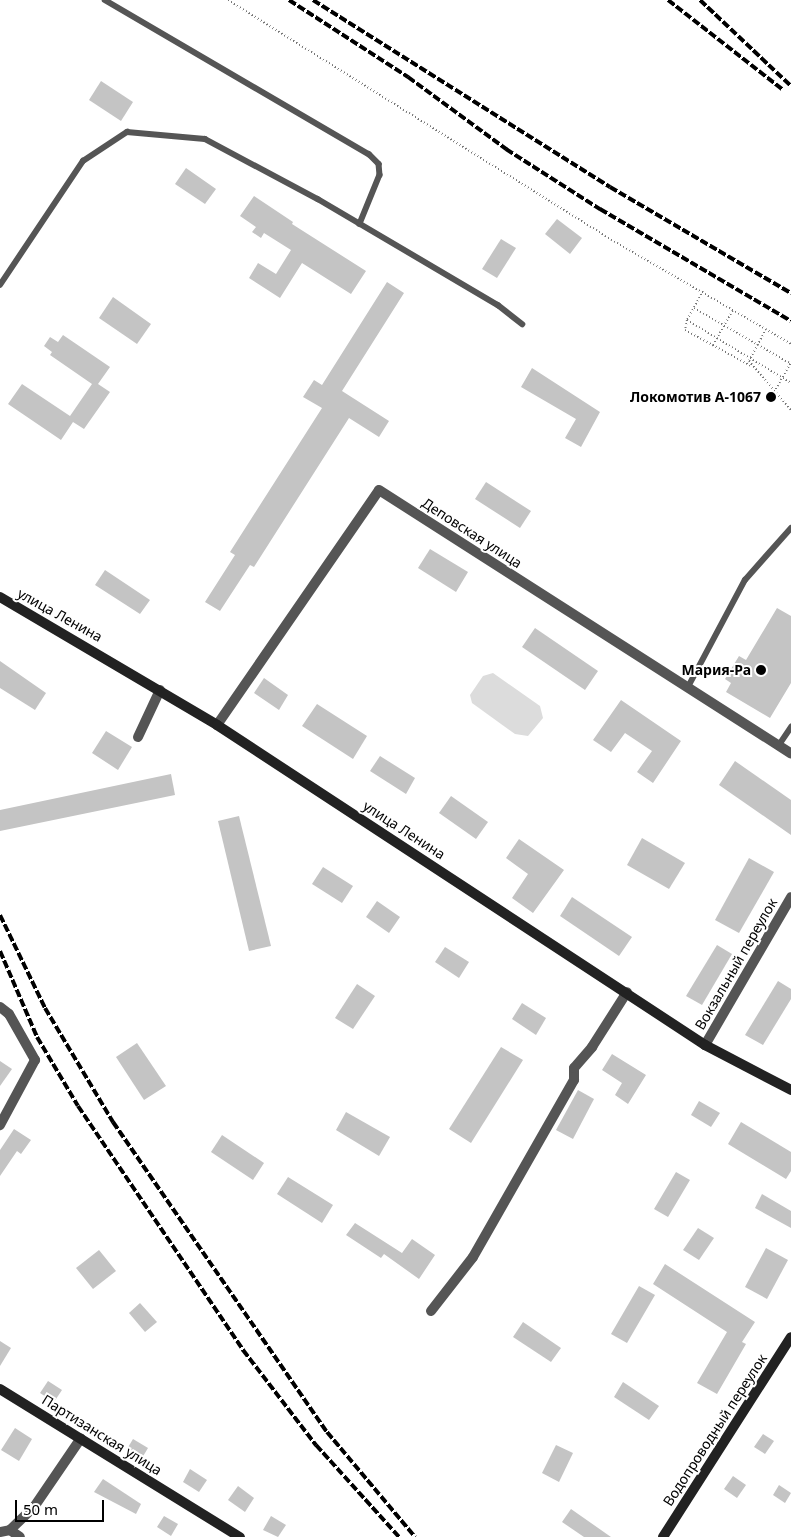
<!DOCTYPE html>
<meta charset="utf-8">
<style>
body{margin:0}
#map{position:relative;width:791px;height:1537px;overflow:hidden;background:#fff;font-family:"Noto Sans",sans-serif}
div>[style]{position:absolute}
[style*='--x']{left:calc(var(--x)*1px);top:calc(var(--y)*1px);width:calc(var(--w)*1px);rotate:calc(var(--a)*1deg)}
.green>*{inset:0;background:#dcdcdc}
.building>*{inset:0;background:#c4c4c4}
.path>*{height:2px;margin-top:-1px;transform-origin:0;background:repeating-linear-gradient(90deg,#777 0 1px,transparent 0 3.5px)}
.lane>*{height:5.5px;margin:-2.75px;padding:0 2.75px;transform-origin:2.75px;border-radius:2.75px;background:#555}
.street>*{height:10px;margin:-5px;padding:0 5px;transform-origin:5px;border-radius:5px;background:#555}
.secondary>*{height:10px;margin:-5px;padding:0 5px;transform-origin:5px;border-radius:5px;background:#222}
.rail>*{height:4px;margin-top:-2px;transform-origin:0;background:repeating-linear-gradient(90deg,#000 0 8px,transparent 0 10.5px)}
.dots>*{width:14px;height:14px;translate:-50% -50%;box-sizing:border-box;border:2px solid #fff;border-radius:50%}
span{translate:-50% -50%;white-space:nowrap;text-align:center;line-height:1.15;-webkit-text-stroke:4px #fff;paint-order:stroke}
.poi-label{font-size:14px;color:#000;font-weight:700}
.right{translate:-100% -50%;text-align:right}
.street-label{font-size:14px;color:#000}
.scale{position:absolute;left:15px;top:1500px;width:89px;height:22px;box-sizing:border-box;border:2px solid #000;border-top:0;padding-left:6px;font-size:15px;line-height:18px;white-space:nowrap;color:#000;-webkit-text-stroke:4px #fff;paint-order:stroke}
</style>
<div id="map">
<div class="green">
<i style="clip-path:polygon(493px 673px,540px 706px,543px 718px,528px 736px,515px 734px,472px 703px,470px 695px,483px 676px)"></i>
</div>
<div class="building">
<i style="clip-path:polygon(101px 81px,133px 102px,121px 121px,89px 100px)"></i>
<i style="clip-path:polygon(186px 168px,216px 189px,205px 204px,175px 184px)"></i>
<i style="clip-path:polygon(254px 196px,293px 222px,292px 224px,366px 271px,351px 294px,302px 263px,280px 298px,249px 278px,258px 263px,276px 274px,291px 250px,264px 233px,261px 238px,252px 232px,256px 227px,240px 216px)"></i>
<i style="clip-path:polygon(557px 219px,582px 238px,570px 254px,545px 234px)"></i>
<i style="clip-path:polygon(501px 239px,516px 248px,497px 278px,482px 269px)"></i>
<i style="clip-path:polygon(387px 282px,404px 293px,342px 391px,389px 421px,379px 437px,349px 418px,254px 567px,250px 565px,220px 611px,205px 602px,235px 555px,230px 552px,322px 408px,303px 397px,314px 380px,322px 385px)"></i>
<i style="clip-path:polygon(113px 297px,151px 324px,137px 344px,99px 318px)"></i>
<i style="clip-path:polygon(63px 335px,110px 367px,98px 384px,110px 392px,84px 429px,73px 422px,61px 440px,8px 404px,22px 384px,70px 416px,92px 384px,50px 355px,52px 352px,44px 346px,50px 337px,58px 342px)"></i>
<i style="clip-path:polygon(532px 368px,600px 412px,581px 447px,565px 438px,576px 419px,521px 387px)"></i>
<i style="clip-path:polygon(486px 482px,531px 511px,520px 528px,475px 499px)"></i>
<i style="clip-path:polygon(430px 549px,468px 572px,456px 592px,418px 568px)"></i>
<i style="clip-path:polygon(105px 570px,150px 600px,140px 614px,95px 585px)"></i>
<i style="clip-path:polygon(777px 608px,791px 616px,791px 683px,770px 718px,726px 692px,731px 683px,725px 679px,739px 656px,746px 660px)"></i>
<i style="clip-path:polygon(535px 628px,598px 671px,585px 690px,522px 647px)"></i>
<i style="clip-path:polygon(0 661px,46px 693px,35px 710px,0 688px)"></i>
<i style="clip-path:polygon(264px 678px,288px 695px,279px 710px,254px 693px)"></i>
<i style="clip-path:polygon(621px 700px,681px 741px,653px 783px,637px 772px,652px 751px,625px 733px,611px 752px,593px 740px)"></i>
<i style="clip-path:polygon(317px 704px,367px 736px,353px 759px,302px 726px)"></i>
<i style="clip-path:polygon(106px 731px,132px 747px,118px 770px,92px 753px)"></i>
<i style="clip-path:polygon(380px 756px,415px 778px,406px 794px,370px 771px)"></i>
<i style="clip-path:polygon(735px 761px,791px 800px,791px 835px,719px 785px)"></i>
<i style="clip-path:polygon(171px 774px,175px 795px,0 831px,0 810px)"></i>
<i style="clip-path:polygon(451px 796px,488px 822px,476px 839px,439px 813px)"></i>
<i style="clip-path:polygon(239px 816px,271px 946px,249px 951px,218px 821px)"></i>
<i style="clip-path:polygon(642px 838px,685px 863px,669px 889px,627px 865px)"></i>
<i style="clip-path:polygon(519px 839px,564px 870px,533px 913px,512px 898px,528px 874px,506px 858px)"></i>
<i style="clip-path:polygon(749px 858px,774px 872px,739px 933px,715px 920px)"></i>
<i style="clip-path:polygon(323px 867px,353px 886px,342px 903px,312px 884px)"></i>
<i style="clip-path:polygon(572px 897px,632px 937px,619px 956px,560px 916px)"></i>
<i style="clip-path:polygon(377px 901px,400px 917px,389px 933px,366px 917px)"></i>
<i style="clip-path:polygon(717px 945px,732px 954px,702px 1005px,686px 996px)"></i>
<i style="clip-path:polygon(445px 947px,469px 962px,459px 978px,435px 962px)"></i>
<i style="clip-path:polygon(778px 981px,791px 989px,791px 999px,763px 1045px,745px 1035px)"></i>
<i style="clip-path:polygon(357px 984px,375px 996px,353px 1029px,335px 1018px)"></i>
<i style="clip-path:polygon(522px 1003px,546px 1018px,536px 1035px,512px 1019px)"></i>
<i style="clip-path:polygon(137px 1043px,166px 1086px,144px 1100px,116px 1057px)"></i>
<i style="clip-path:polygon(501px 1047px,523px 1060px,471px 1143px,449px 1129px)"></i>
<i style="clip-path:polygon(612px 1054px,646px 1075px,628px 1104px,615px 1095px,622px 1083px,602px 1070px)"></i>
<i style="clip-path:polygon(0 1061px,12px 1069px,0 1086px)"></i>
<i style="clip-path:polygon(578px 1090px,594px 1099px,573px 1139px,556px 1130px)"></i>
<i style="clip-path:polygon(699px 1101px,720px 1113px,711px 1127px,691px 1115px)"></i>
<i style="clip-path:polygon(346px 1112px,390px 1137px,379px 1156px,336px 1130px)"></i>
<i style="clip-path:polygon(741px 1122px,791px 1152px,791px 1171px,786px 1179px,728px 1144px)"></i>
<i style="clip-path:polygon(14px 1129px,31px 1140px,21px 1154px,17px 1151px,0 1176px,0 1150px)"></i>
<i style="clip-path:polygon(222px 1135px,264px 1163px,253px 1180px,211px 1152px)"></i>
<i style="clip-path:polygon(676px 1172px,690px 1180px,668px 1217px,654px 1209px)"></i>
<i style="clip-path:polygon(288px 1177px,333px 1205px,322px 1223px,277px 1194px)"></i>
<i style="clip-path:polygon(762px 1194px,791px 1211px,791px 1228px,755px 1208px)"></i>
<i style="clip-path:polygon(355px 1223px,402px 1253px,412px 1239px,435px 1255px,419px 1279px,384px 1254px,381px 1258px,346px 1235px)"></i>
<i style="clip-path:polygon(698px 1228px,714px 1238px,699px 1260px,683px 1250px)"></i>
<i style="clip-path:polygon(766px 1248px,788px 1260px,767px 1299px,745px 1287px)"></i>
<i style="clip-path:polygon(99px 1250px,116px 1271px,93px 1289px,76px 1268px)"></i>
<i style="clip-path:polygon(665px 1264px,755px 1322px,742px 1342px,746px 1344px,717px 1394px,697px 1383px,727px 1332px,653px 1284px)"></i>
<i style="clip-path:polygon(639px 1286px,655px 1295px,627px 1343px,611px 1334px)"></i>
<i style="clip-path:polygon(140px 1303px,157px 1322px,145px 1332px,129px 1313px)"></i>
<i style="clip-path:polygon(523px 1322px,561px 1348px,551px 1362px,513px 1337px)"></i>
<i style="clip-path:polygon(0 1341px,11px 1348px,0 1366px)"></i>
<i style="clip-path:polygon(48px 1381px,62px 1390px,54px 1402px,40px 1393px)"></i>
<i style="clip-path:polygon(623px 1382px,659px 1406px,649px 1420px,614px 1397px)"></i>
<i style="clip-path:polygon(15px 1428px,32px 1439px,19px 1461px,1px 1450px)"></i>
<i style="clip-path:polygon(763px 1434px,774px 1441px,765px 1454px,754px 1447px)"></i>
<i style="clip-path:polygon(133px 1439px,148px 1448px,142px 1458px,127px 1449px)"></i>
<i style="clip-path:polygon(556px 1445px,573px 1453px,559px 1482px,542px 1473px)"></i>
<i style="clip-path:polygon(190px 1469px,207px 1480px,199px 1492px,183px 1482px)"></i>
<i style="clip-path:polygon(733px 1476px,746px 1485px,737px 1498px,724px 1489px)"></i>
<i style="clip-path:polygon(103px 1479px,141px 1504px,136px 1514px,94px 1492px)"></i>
<i style="clip-path:polygon(779px 1485px,791px 1493px,785px 1503px,773px 1495px)"></i>
<i style="clip-path:polygon(238px 1486px,254px 1498px,245px 1512px,228px 1500px)"></i>
<i style="clip-path:polygon(571px 1509px,611px 1537px,584px 1537px,562px 1522px)"></i>
<i style="clip-path:polygon(164px 1516px,178px 1524px,171px 1536px,157px 1527px)"></i>
<i style="clip-path:polygon(271px 1516px,286px 1525px,278px 1537px,263px 1530px)"></i>
</div>
<div class="path">
<i style="--x:228;--y:0;--w:445;--a:32"></i>
<i style="--x:605;--y:236;--w:215;--a:30.1"></i>
<i style="--x:703;--y:291;--w:33;--a:119"></i>
<i style="--x:687;--y:320;--w:122;--a:31.2"></i>
<i style="--x:694;--y:308;--w:112;--a:30"></i>
<i style="--x:687;--y:320;--w:10;--a:101"></i>
<i style="--x:685;--y:330;--w:75;--a:28.6"></i>
<i style="--x:766;--y:329;--w:36;--a:118"></i>
<i style="--x:749;--y:361;--w:65;--a:49.4"></i>
<i style="--x:713;--y:345;--w:40;--a:-60.3"></i>
<i style="--x:774;--y:392;--w:34;--a:-60"></i>
</div>
<div class="lane">
<i style="--x:105;--y:0;--w:306;--a:30.3"></i>
<i style="--x:369;--y:154;--w:14;--a:45"></i>
<i style="--x:379;--y:164;--w:11;--a:85"></i>
<i style="--x:380;--y:175;--w:53;--a:112.2"></i>
<i style="--x:0;--y:285;--w:149;--a:-56.2"></i>
<i style="--x:83;--y:161;--w:53;--a:-33.4"></i>
<i style="--x:127;--y:132;--w:78;--a:5.1"></i>
<i style="--x:205;--y:139;--w:128;--a:28"></i>
<i style="--x:318;--y:199;--w:209;--a:30.5"></i>
<i style="--x:498;--y:305;--w:31;--a:38"></i>
<i style="--x:688;--y:687;--w:121;--a:-62"></i>
<i style="--x:745;--y:580;--w:69;--a:-48.5"></i>
<i style="--x:779;--y:745;--w:22;--a:-56"></i>
</div>
<div class="street">
<i style="--x:217;--y:725;--w:285;--a:-55.4"></i>
<i style="--x:379;--y:490;--w:489;--a:32.6"></i>
<i style="--x:138;--y:737;--w:52;--a:-64.9"></i>
<i style="--x:0;--y:1007;--w:11;--a:38"></i>
<i style="--x:9;--y:1014;--w:53;--a:60.5"></i>
<i style="--x:35;--y:1060;--w:74;--a:118.3"></i>
<i style="--x:705;--y:1045;--w:171;--a:-59.8"></i>
<i style="--x:431;--y:1311;--w:68;--a:-52.1"></i>
<i style="--x:473;--y:1257;--w:204;--a:-60.3"></i>
<i style="--x:574;--y:1080;--w:12;--a:-90"></i>
<i style="--x:574;--y:1068;--w:28;--a:-49"></i>
<i style="--x:592;--y:1047;--w:65;--a:-57.5"></i>
<i style="--x:10;--y:1530;--w:12;--a:35"></i>
<i style="--x:0;--y:1532;--w:10;--a:-11"></i>
<i style="--x:10;--y:1530;--w:33;--a:-44"></i>
<i style="--x:34;--y:1507;--w:83;--a:-55.7"></i>
</div>
<div class="secondary">
<i style="--x:0;--y:597;--w:252;--a:30.5"></i>
<i style="--x:217;--y:725;--w:584;--a:33.25"></i>
<i style="--x:705;--y:1045;--w:97;--a:27.6"></i>
<i style="--x:0;--y:1389;--w:282;--a:31.7"></i>
<i style="--x:663;--y:1537;--w:237;--a:-57.4"></i>
</div>
<div class="rail">
<i style="--x:289;--y:0;--w:142;--a:32.9"></i>
<i style="--x:408;--y:77;--w:122;--a:36.3"></i>
<i style="--x:506;--y:149;--w:112;--a:32.6"></i>
<i style="--x:600;--y:209;--w:221;--a:30.4"></i>
<i style="--x:313;--y:0;--w:351;--a:32.2"></i>
<i style="--x:610;--y:187;--w:210;--a:30.4"></i>
<i style="--x:668;--y:0;--w:146;--a:38"></i>
<i style="--x:700;--y:0;--w:125;--a:43.4"></i>
<i style="--x:0;--y:915;--w:103;--a:64.2"></i>
<i style="--x:45;--y:1008;--w:133;--a:59.2"></i>
<i style="--x:113;--y:1122;--w:377;--a:55.4"></i>
<i style="--x:327;--y:1432;--w:137;--a:50"></i>
<i style="--x:0;--y:951;--w:94;--a:66.7"></i>
<i style="--x:37;--y:1037;--w:80;--a:59.3"></i>
<i style="--x:78;--y:1106;--w:295;--a:55.9"></i>
<i style="--x:243;--y:1350;--w:120;--a:52.5"></i>
<i style="--x:316;--y:1445;--w:124;--a:47.9"></i>
</div>
<div class="dots">
<i style="left:771px;top:397px;background:#000"></i>
<i style="left:761px;top:670px;background:#000"></i>
</div>
<div class="poi-label">
<span class="right" style="left:761px;top:397px">Локомотив А-1067</span>
<span class="right" style="left:751px;top:670px">Мария-Ра</span>
</div>
<div class="street-label">
<span style="left:472px;top:533px;rotate:33deg">Деповская улица</span>
<span style="left:60px;top:615px;rotate:29deg">улица Ленина</span>
<span style="left:404px;top:830px;rotate:33deg">улица Ленина</span>
<span style="left:736px;top:964px;rotate:-60deg">Вокзальный переулок</span>
<span style="left:715px;top:1430px;rotate:-57deg">Водопроводный переулок</span>
<span style="left:102px;top:1435px;rotate:32deg">Партизанская улица</span>
</div>
<div class="scale">50 m</div>
</div>
